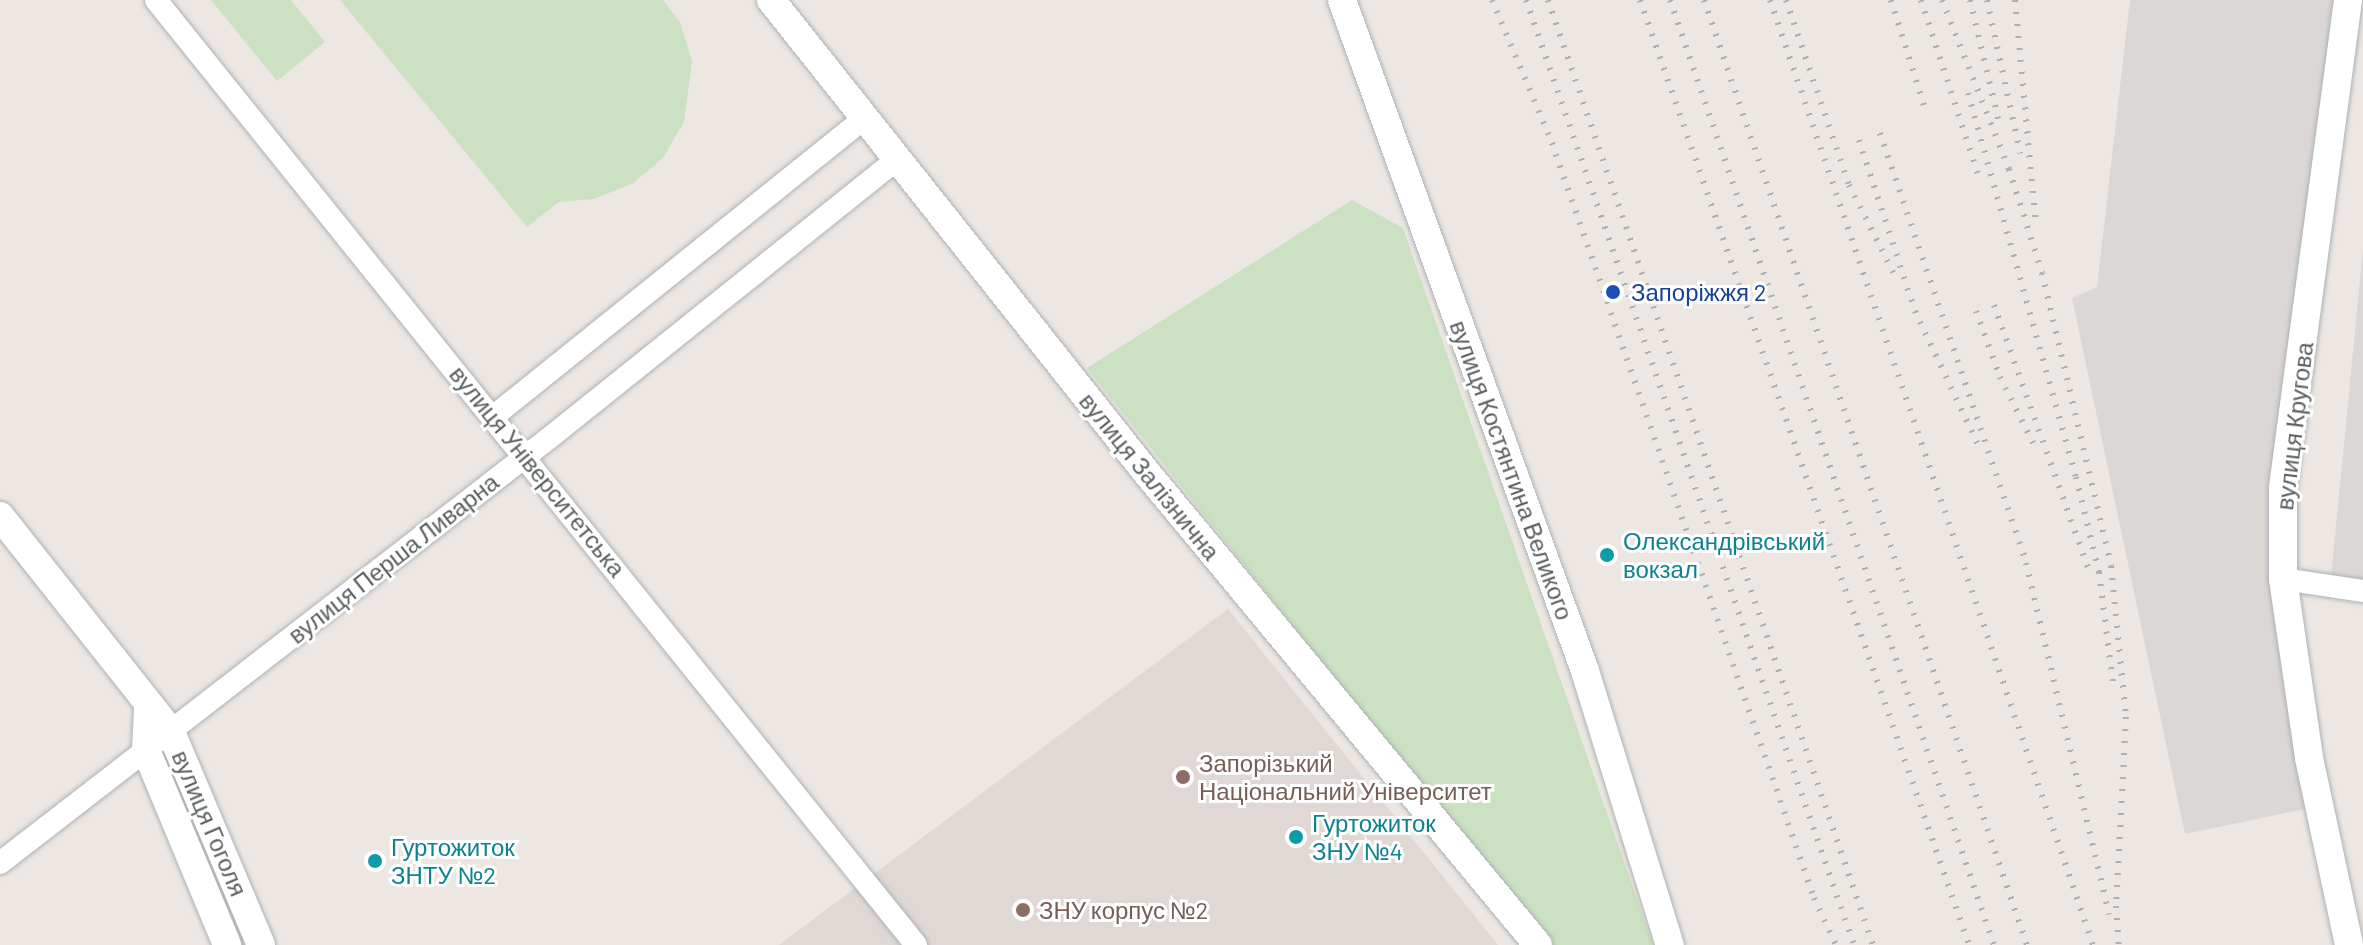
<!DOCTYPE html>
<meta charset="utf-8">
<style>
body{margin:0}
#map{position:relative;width:2363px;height:945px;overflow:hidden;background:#ece7e3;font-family:Barlow,sans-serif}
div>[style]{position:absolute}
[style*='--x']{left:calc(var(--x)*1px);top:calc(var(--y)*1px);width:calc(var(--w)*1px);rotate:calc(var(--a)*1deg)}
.industrial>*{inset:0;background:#dbd7d5}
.education>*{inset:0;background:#dfd8d4}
.green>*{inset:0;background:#cbe1c1}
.roads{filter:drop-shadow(0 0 2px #aeb2b4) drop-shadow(0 0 2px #aeb2b4)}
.minor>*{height:22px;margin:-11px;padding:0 11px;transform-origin:11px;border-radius:11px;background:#fff}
.tertiary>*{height:28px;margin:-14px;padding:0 14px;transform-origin:14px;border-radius:14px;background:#fff}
.rail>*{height:6px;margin-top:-3px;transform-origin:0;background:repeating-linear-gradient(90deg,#afb0b0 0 2px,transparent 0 12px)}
.dots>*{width:22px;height:22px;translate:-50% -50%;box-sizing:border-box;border:4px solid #fff;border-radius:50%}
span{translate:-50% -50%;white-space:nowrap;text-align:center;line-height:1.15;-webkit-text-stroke:6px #fff;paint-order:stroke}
.transit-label{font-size:24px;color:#164399}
.left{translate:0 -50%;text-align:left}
.street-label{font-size:24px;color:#5b6062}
.culture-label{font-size:24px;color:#0d838f}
.education-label{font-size:24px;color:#785e54}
</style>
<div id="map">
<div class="industrial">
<i style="clip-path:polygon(2130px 0,2337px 0,2287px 480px,2309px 808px,2185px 834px,2072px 298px,2097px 287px)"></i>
<i style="clip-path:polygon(2363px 249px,2363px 582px,2331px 577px)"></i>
</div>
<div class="education">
<i style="clip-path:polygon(1228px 609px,1498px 945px,779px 945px)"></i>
</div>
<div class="green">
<i style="clip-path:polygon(211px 0,291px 0,325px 42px,277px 81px)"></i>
<i style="clip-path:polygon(340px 0,663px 0,680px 22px,692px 61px,684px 122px,663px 158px,632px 184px,593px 199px,559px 202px,527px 227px)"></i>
<i style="clip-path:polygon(1352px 200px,1403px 228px,1653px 945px,1548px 945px,1087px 368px)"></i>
<i style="clip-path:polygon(180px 777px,253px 945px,239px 945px,173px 788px)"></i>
</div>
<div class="roads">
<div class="minor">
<i style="--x:156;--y:0;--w:1213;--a:51.19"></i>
<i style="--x:494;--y:416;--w:474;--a:-38.8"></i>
<i style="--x:2283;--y:579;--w:81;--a:8.5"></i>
<i style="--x:0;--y:863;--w:693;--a:-37.73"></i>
<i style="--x:548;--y:439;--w:446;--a:-38.7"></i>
</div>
<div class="tertiary">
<i style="--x:771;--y:0;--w:603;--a:51.53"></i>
<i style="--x:1146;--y:472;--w:614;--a:50.35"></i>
<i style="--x:1342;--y:0;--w:714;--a:70.09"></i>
<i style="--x:1585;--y:671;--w:287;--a:72.8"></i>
<i style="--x:2348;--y:0;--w:492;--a:97.6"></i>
<i style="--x:2283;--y:488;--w:91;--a:90"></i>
<i style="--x:2283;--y:579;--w:181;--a:81.7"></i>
<i style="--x:2309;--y:758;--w:191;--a:77.9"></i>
<i style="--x:0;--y:516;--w:275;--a:51.6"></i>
<i style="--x:171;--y:732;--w:231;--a:67.1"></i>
<i style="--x:148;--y:709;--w:41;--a:92.8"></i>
<i style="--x:146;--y:750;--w:211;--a:67.4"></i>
</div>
</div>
<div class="rail">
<i style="--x:1492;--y:0;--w:155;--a:67.2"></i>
<i style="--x:1552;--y:143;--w:799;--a:70.86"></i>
<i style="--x:1814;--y:898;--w:52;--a:64.9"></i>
<i style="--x:1526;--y:0;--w:1000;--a:70.86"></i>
<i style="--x:1548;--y:0;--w:999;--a:71.02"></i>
<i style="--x:1640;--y:0;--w:1001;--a:70.8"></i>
<i style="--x:1670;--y:0;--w:999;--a:71.08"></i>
<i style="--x:1704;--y:0;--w:999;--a:71.13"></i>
<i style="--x:1770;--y:0;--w:999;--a:71.13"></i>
<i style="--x:1786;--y:0;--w:195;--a:71.2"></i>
<i style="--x:1849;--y:185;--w:100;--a:63.2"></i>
<i style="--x:1891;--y:0;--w:111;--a:72.7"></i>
<i style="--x:1921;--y:0;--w:190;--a:71.9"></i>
<i style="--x:1942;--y:0;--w:182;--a:68.4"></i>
<i style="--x:2009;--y:169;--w:109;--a:72.4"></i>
<i style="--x:2042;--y:273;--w:301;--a:76.7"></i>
<i style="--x:2111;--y:566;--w:152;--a:84.3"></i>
<i style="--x:2126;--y:717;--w:189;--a:93"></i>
<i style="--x:2116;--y:906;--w:39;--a:86"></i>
<i style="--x:1970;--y:0;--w:126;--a:76.7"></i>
<i style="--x:1987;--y:0;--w:157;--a:77.8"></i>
<i style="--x:2015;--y:0;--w:227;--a:84.7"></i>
<i style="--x:1968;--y:93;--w:399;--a:74.3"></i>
<i style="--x:2076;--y:477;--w:98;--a:76.4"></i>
<i style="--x:2099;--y:572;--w:112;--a:82.8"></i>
<i style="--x:1880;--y:133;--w:454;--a:71.2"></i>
<i style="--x:2026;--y:563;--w:361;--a:76.7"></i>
<i style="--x:1859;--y:140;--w:180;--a:71.9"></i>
<i style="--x:1915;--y:311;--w:155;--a:64.8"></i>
<i style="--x:1994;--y:305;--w:282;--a:70.3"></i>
<i style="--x:1976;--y:311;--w:70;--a:70"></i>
<i style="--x:2000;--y:377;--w:74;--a:63.4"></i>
</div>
<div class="dots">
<i style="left:1613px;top:292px;background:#1a4fb4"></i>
<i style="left:1607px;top:555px;background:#0f9aa8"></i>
<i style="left:1183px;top:777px;background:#8d6e63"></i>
<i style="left:1296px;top:837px;background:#0f9aa8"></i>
<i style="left:375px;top:861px;background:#0f9aa8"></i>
<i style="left:1023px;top:910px;background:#8d6e63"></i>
</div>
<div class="transit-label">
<span class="left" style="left:1631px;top:292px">Запоріжжя 2</span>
</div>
<div class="street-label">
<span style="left:2294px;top:426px;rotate:-83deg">вулиця Кругова</span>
<span style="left:1512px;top:470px;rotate:70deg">вулиця Костянтина Великого</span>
<span style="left:538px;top:471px;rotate:51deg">вулиця Університетська</span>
<span style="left:1150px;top:476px;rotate:51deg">вулиця Залізнична</span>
<span style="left:393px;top:558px;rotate:-38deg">вулиця Перша Ливарна</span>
<span style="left:210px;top:823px;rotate:67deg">вулиця Гоголя</span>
</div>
<div class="culture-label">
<span class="left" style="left:1623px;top:555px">Олександрівський<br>вокзал</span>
<span class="left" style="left:1312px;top:837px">Гуртожиток<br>ЗНУ №4</span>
<span class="left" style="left:391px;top:861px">Гуртожиток<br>ЗНТУ №2</span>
</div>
<div class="education-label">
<span class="left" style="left:1199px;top:777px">Запорізький<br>Національний Університет</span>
<span class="left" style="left:1039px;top:910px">ЗНУ корпус №2</span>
</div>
</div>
